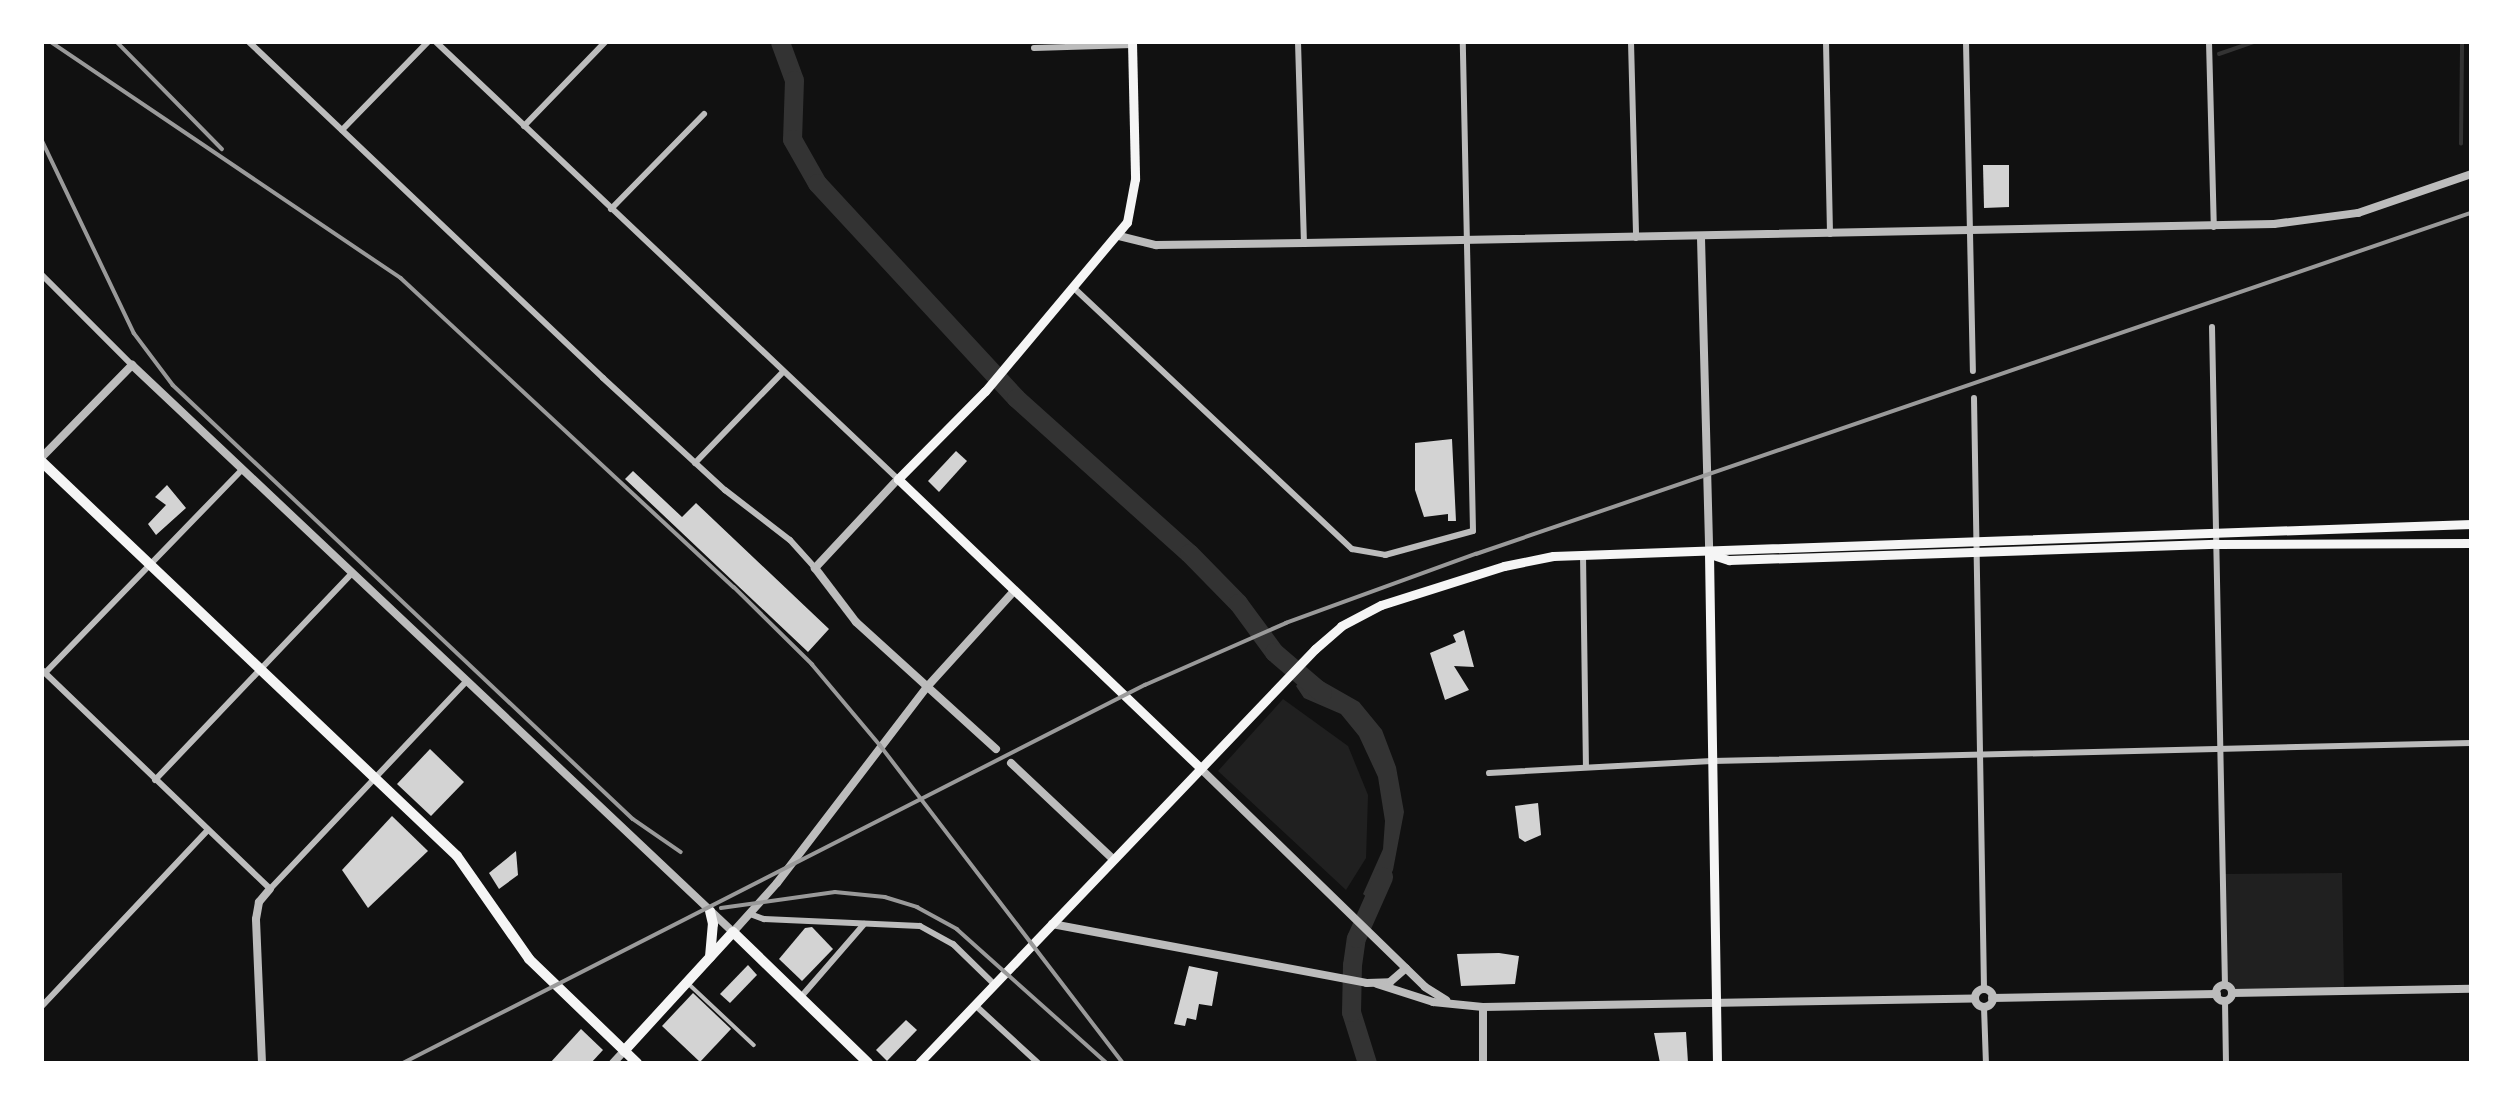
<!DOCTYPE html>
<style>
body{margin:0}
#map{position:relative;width:2513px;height:1105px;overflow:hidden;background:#111;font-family:Inter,sans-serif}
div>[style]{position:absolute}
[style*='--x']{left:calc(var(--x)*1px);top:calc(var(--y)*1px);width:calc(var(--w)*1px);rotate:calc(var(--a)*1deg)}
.green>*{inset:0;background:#202020}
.water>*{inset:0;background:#333}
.stream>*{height:3.5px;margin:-1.75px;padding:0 1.75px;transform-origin:1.75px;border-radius:1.75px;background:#333}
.river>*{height:19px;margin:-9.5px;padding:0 9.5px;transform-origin:9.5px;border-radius:9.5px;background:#333}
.building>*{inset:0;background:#d3d3d3}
.service>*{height:3.5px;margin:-1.75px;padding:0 1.75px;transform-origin:1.75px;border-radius:1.75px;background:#bcbcbc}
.minor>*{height:6px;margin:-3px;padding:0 3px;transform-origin:3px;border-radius:3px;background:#bcbcbc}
.tertiary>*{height:8px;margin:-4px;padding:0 4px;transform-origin:4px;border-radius:4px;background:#bcbcbc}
.tertiary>.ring{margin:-4px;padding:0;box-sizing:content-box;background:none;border:8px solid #bcbcbc;border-radius:50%}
.secondary>*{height:9px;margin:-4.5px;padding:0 4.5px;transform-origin:4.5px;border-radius:4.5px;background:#f5f5f5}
.primary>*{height:10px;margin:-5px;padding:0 5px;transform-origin:5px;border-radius:5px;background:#f5f5f5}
.rail>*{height:3.5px;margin:-1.75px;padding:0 1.75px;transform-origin:1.75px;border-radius:1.75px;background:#9a9a9a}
span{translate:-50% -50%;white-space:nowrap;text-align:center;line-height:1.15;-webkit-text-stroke:7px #fff;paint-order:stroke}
.frame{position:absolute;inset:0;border:44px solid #fff;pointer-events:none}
</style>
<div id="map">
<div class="green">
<i style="clip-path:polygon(1283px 699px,1348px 746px,1368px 795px,1366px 858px,1346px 890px,1218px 771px)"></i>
<i style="clip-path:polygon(2342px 873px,2344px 991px,2232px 991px,2227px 986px,2224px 874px)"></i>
</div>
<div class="water">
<i style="clip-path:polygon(1308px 673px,1359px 702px,1382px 730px,1396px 767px,1404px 812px,1393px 870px,1377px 905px,1363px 894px,1383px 849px,1385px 821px,1378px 777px,1359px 736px,1341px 714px,1304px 698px,1296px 686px)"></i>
</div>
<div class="stream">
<i style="--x:2219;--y:54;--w:36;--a:-19"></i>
<i style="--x:2461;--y:144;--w:102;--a:-89.4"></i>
</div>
<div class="river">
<i style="--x:780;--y:42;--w:40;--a:69.8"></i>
<i style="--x:794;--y:80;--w:59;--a:91.9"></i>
<i style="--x:792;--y:139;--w:51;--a:60.4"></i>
<i style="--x:817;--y:183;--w:293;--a:47.2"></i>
<i style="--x:1016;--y:398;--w:232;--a:41.9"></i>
<i style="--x:1189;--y:553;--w:70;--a:45.6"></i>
<i style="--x:1238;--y:603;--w:61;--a:53.7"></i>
<i style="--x:1274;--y:652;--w:63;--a:40.5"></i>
<i style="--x:1367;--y:1063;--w:53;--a:-107.4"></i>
<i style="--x:1351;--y:1012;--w:47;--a:-88.8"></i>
<i style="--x:1352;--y:965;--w:27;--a:-82"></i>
<i style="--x:1356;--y:938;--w:67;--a:-66.1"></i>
</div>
<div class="building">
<i style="clip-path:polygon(1983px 165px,2009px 165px,2009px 207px,1984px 208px)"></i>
<i style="clip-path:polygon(1452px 439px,1456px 521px,1448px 521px,1448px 514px,1424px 517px,1415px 490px,1415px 443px)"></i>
<i style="clip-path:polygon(956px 451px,967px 461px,939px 492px,928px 481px)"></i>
<i style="clip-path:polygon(633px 471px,682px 517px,696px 503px,829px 629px,808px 652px,625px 479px)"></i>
<i style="clip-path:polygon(167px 485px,186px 508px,156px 535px,148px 524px,166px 505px,155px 497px)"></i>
<i style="clip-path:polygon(1464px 630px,1474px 667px,1454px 666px,1469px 690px,1445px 700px,1430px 653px,1456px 642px,1453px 635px)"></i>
<i style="clip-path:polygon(430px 749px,464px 782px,431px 816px,397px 784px)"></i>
<i style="clip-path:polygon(1538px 803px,1541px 835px,1525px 842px,1519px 838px,1515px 806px)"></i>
<i style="clip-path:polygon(392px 816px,428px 851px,368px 908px,342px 870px)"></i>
<i style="clip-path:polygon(516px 851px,518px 875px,499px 889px,489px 873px)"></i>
<i style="clip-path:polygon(812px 927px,833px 949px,802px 981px,779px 959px,805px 928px)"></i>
<i style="clip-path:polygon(1499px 953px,1519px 956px,1515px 984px,1461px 986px,1457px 954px)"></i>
<i style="clip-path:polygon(748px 965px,757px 975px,730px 1003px,720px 994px)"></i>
<i style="clip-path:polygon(1189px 966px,1218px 972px,1212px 1006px,1199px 1004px,1196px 1020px,1187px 1018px,1185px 1026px,1174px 1024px)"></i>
<i style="clip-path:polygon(693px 993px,731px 1029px,700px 1062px,662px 1026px)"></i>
<i style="clip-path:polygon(906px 1020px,917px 1030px,887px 1061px,876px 1050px)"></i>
<i style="clip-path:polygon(581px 1029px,603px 1050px,591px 1063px,550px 1063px)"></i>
<i style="clip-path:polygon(1686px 1032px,1688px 1063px,1660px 1063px,1654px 1033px)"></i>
</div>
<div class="service">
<i style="--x:689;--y:984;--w:89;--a:43.2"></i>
</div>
<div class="minor">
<i style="--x:249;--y:42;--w:488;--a:43.5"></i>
<i style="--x:603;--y:378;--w:166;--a:42.6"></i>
<i style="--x:725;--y:490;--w:82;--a:37.6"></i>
<i style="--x:790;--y:540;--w:38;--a:48"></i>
<i style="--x:436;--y:42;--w:636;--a:43.41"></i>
<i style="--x:1298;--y:42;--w:201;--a:88.3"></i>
<i style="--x:1631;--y:42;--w:196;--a:88.5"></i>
<i style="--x:1826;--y:42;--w:192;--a:88.8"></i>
<i style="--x:1966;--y:42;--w:329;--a:88.8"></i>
<i style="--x:2209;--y:42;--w:185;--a:88.5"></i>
<i style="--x:1034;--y:48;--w:98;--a:-1.8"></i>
<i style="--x:524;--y:126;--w:117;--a:-46"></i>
<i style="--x:342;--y:130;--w:123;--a:-45.7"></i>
<i style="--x:611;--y:209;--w:133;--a:-45.6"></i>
<i style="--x:42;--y:275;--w:127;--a:45"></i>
<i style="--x:1075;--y:289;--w:380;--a:43.2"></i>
<i style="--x:1352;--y:549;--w:34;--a:10"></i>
<i style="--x:1385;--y:555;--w:91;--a:-15.3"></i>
<i style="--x:1473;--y:531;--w:489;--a:-91.2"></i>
<i style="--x:2212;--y:327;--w:659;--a:88.87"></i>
<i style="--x:1974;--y:398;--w:592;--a:89.03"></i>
<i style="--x:695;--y:463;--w:125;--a:-46"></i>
<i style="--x:1583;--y:555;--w:211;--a:89.2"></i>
<i style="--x:42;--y:670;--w:316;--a:43.8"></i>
<i style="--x:270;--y:889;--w:284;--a:-46.6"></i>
<i style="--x:45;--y:673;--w:283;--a:-45.9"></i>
<i style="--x:1489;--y:773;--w:223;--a:-3.1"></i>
<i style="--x:1712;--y:761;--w:759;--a:-1.36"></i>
<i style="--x:155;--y:780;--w:284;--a:-46.4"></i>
<i style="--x:750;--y:914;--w:15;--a:20"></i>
<i style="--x:764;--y:919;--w:156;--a:2.6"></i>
<i style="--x:920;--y:926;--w:38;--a:29"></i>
<i style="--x:953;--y:944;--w:57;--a:44.3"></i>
<i style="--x:800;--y:998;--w:98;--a:-49.1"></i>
<i style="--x:2225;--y:1001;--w:62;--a:89.1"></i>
<i style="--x:975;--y:1005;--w:86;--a:42.6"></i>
<i style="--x:42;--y:1006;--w:242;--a:-46.7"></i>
<i style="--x:1984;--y:1007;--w:56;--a:88"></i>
</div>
<div class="tertiary">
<i style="--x:1119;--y:236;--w:38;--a:14"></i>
<i style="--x:1156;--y:245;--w:148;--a:-0.8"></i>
<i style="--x:1304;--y:243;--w:970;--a:-1.12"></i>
<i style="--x:2274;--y:224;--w:85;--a:-7.5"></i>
<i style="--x:2358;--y:213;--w:120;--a:-19"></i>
<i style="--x:1701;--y:238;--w:316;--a:88.5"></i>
<i style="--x:42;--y:457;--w:129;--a:-45.6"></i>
<i style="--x:132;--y:365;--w:826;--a:43.33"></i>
<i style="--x:733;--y:932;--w:66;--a:-48.1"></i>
<i style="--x:777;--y:883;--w:245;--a:-52.6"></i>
<i style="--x:926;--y:688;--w:130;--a:-47.8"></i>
<i style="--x:898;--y:479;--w:122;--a:133"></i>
<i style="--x:815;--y:568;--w:68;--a:52.8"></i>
<i style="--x:856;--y:622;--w:189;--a:42.2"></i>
<i style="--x:1011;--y:763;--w:140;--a:43.3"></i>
<i style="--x:1199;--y:767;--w:315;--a:44.2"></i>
<i style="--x:1425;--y:987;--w:25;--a:32"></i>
<i style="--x:1052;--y:924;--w:320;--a:10.6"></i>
<i style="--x:1367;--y:983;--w:23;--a:-2"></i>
<i style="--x:1390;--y:982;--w:21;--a:-41"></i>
<i style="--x:1377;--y:984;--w:59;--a:17.8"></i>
<i style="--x:1433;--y:1002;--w:50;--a:5.7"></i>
<i style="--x:1483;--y:1007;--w:492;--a:-1"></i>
<i class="ring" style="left:2216px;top:985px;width:8px;height:8px"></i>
<i class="ring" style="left:1975px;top:989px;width:10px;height:10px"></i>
<i style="--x:2232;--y:993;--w:239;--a:-1"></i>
<i style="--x:1992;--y:998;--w:225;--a:-1"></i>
<i style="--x:1483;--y:1007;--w:56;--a:90"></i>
<i style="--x:262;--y:1063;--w:144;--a:-92.4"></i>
<i style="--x:256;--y:919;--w:17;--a:-80"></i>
<i style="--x:259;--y:902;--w:17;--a:-50"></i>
<i style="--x:613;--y:1063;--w:16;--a:-47"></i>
</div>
<div class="secondary">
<i style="--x:1132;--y:42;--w:137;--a:88.7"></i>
<i style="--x:1135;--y:179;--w:44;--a:100.5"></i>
<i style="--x:1127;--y:222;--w:221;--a:130"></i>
<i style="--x:985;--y:391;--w:124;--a:134.7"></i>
<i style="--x:898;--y:479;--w:417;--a:43.7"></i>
<i style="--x:1709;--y:554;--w:509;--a:89.1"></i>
<i style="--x:1710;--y:554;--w:20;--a:18"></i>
<i style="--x:1729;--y:560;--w:487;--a:-1.9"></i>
<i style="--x:2216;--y:544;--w:255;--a:-0.2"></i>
<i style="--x:919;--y:1063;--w:573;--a:-46.27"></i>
<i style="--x:1315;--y:649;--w:35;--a:-41"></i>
<i style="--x:1341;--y:626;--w:45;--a:-27.7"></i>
<i style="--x:1381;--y:605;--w:129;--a:-17.6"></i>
<i style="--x:1504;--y:566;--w:50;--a:-11.5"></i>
<i style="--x:1553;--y:556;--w:919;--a:-2"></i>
</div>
<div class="primary">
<i style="--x:42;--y:462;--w:572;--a:43.51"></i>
<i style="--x:457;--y:856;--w:126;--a:55"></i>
<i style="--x:529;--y:959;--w:150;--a:43.9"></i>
<i style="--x:710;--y:957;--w:33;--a:-85"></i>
<i style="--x:713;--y:924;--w:13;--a:-103"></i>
<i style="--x:624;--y:1051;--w:161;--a:-47.5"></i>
<i style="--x:733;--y:932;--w:188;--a:44.1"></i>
</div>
<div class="rail">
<i style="--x:51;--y:42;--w:422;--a:34"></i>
<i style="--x:401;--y:278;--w:454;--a:42.9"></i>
<i style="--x:734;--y:587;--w:110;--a:44.6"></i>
<i style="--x:812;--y:664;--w:106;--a:50"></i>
<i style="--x:880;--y:745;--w:400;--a:52.6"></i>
<i style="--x:117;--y:42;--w:150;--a:45.5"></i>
<i style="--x:42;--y:140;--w:214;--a:64.5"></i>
<i style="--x:134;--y:333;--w:65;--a:53.1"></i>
<i style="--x:173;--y:385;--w:632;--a:43.33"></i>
<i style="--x:633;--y:819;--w:58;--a:34.5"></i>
<i style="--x:721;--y:908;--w:115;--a:-8"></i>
<i style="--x:835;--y:892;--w:50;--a:5.7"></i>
<i style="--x:885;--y:897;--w:34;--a:17"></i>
<i style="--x:917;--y:907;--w:46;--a:28.8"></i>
<i style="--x:957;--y:929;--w:201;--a:41.8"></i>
<i style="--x:403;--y:1063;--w:833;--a:-27"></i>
<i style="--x:1145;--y:685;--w:154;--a:-23.7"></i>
<i style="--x:1286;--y:623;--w:202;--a:-20"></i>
<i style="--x:1476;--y:554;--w:1052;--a:-18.92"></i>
</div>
<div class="frame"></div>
</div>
